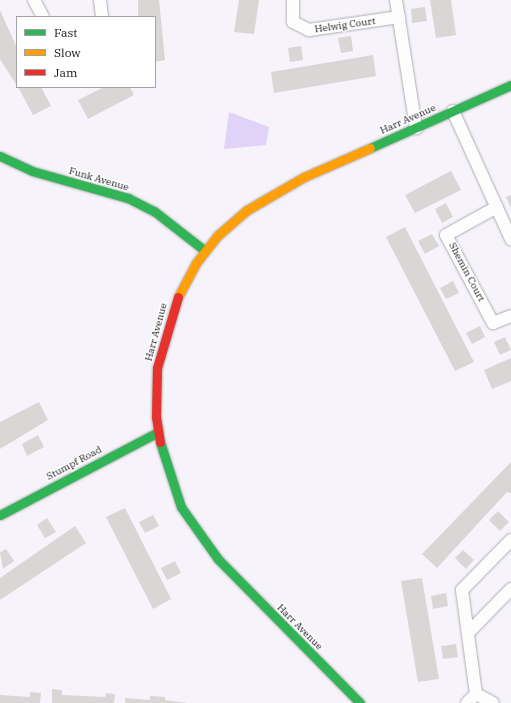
<!DOCTYPE html>
<style>
body{margin:0}
#map{position:relative;width:511px;height:703px;overflow:hidden;background:#f6f4fa;font-family:"IBM Plex Serif",serif}
div>[style]{position:absolute}
[style*='--x']{left:calc(var(--x)*1px);top:calc(var(--y)*1px);width:calc(var(--w)*1px);rotate:calc(var(--a)*1deg)}
.green>*{inset:0;background:#e1d2f7}
.building>*{inset:0;background:#d9d6d6}
.roads{filter:drop-shadow(0 0 1px #aeacb1) drop-shadow(0 0 1px #aeacb1)}
.street>*{height:12px;margin:-6px;padding:0 6px;transform-origin:6px;border-radius:6px;background:#fefdfe}
.fast>*{height:9px;margin:-4.5px;padding:0 4.5px;transform-origin:4.5px;border-radius:4.5px;background:#30b455}
.slow>*{height:9px;margin:-4.5px;padding:0 4.5px;transform-origin:4.5px;border-radius:4.5px;background:#ff9f0a}
.jam>*{height:9px;margin:-4.5px;padding:0 4.5px;transform-origin:4.5px;border-radius:4.5px;background:#e5322d}
span{translate:-50% -50%;white-space:nowrap;text-align:center;line-height:1.15;-webkit-text-stroke:3px #fff;paint-order:stroke}
.street-label{font-size:10px;color:#161419}
.legend{position:absolute;left:16px;top:16px;width:140px;height:72px;box-sizing:border-box;background:#fff;border:1px solid #a2a1a3;margin:0;padding:5px 7px;list-style:none;font-size:12px;color:#161419}
.legend li{display:flex;align-items:center;gap:8px;height:20px}
.legend b{width:20px;border:1px solid #a2a1a3}
</style>
<div id="map">
<div class="green">
<i style="clip-path:polygon(229px 112px,269px 127px,266px 145px,224px 149px)"></i>
</div>
<div class="building">
<i style="clip-path:polygon(138px 0,159px 0,165px 60px,155px 62px,155px 17px,138px 17px)"></i>
<i style="clip-path:polygon(239px 0,259px 0,254px 34px,234px 32px)"></i>
<i style="clip-path:polygon(430px 0,451px 0,456px 35px,436px 38px)"></i>
<i style="clip-path:polygon(425px 7px,427px 21px,412px 23px,411px 9px)"></i>
<i style="clip-path:polygon(0 10px,17px 48px,17px 86px,0 59px)"></i>
<i style="clip-path:polygon(351px 36px,353px 51px,341px 53px,338px 38px)"></i>
<i style="clip-path:polygon(301px 46px,303px 60px,290px 62px,288px 48px)"></i>
<i style="clip-path:polygon(373px 55px,376px 76px,274px 93px,271px 72px)"></i>
<i style="clip-path:polygon(18px 87px,41px 87px,51px 106px,33px 115px)"></i>
<i style="clip-path:polygon(104px 87px,130px 87px,134px 95px,88px 119px,78px 100px)"></i>
<i style="clip-path:polygon(451px 171px,461px 190px,415px 213px,405px 195px)"></i>
<i style="clip-path:polygon(511px 195px,511px 208px,506px 197px)"></i>
<i style="clip-path:polygon(446px 203px,453px 217px,442px 223px,435px 209px)"></i>
<i style="clip-path:polygon(405px 227px,474px 362px,455px 371px,386px 237px)"></i>
<i style="clip-path:polygon(432px 234px,439px 246px,425px 254px,418px 241px)"></i>
<i style="clip-path:polygon(453px 281px,459px 293px,446px 299px,440px 288px)"></i>
<i style="clip-path:polygon(480px 326px,485px 337px,472px 344px,466px 333px)"></i>
<i style="clip-path:polygon(505px 337px,511px 350px,500px 355px,494px 342px)"></i>
<i style="clip-path:polygon(511px 358px,511px 381px,492px 389px,484px 370px)"></i>
<i style="clip-path:polygon(39px 402px,48px 420px,0 449px,0 422px)"></i>
<i style="clip-path:polygon(38px 435px,44px 447px,27px 456px,22px 444px)"></i>
<i style="clip-path:polygon(511px 462px,511px 493px,507px 492px,437px 568px,422px 554px)"></i>
<i style="clip-path:polygon(125px 508px,171px 599px,153px 609px,106px 517px)"></i>
<i style="clip-path:polygon(498px 511px,509px 522px,500px 531px,489px 520px)"></i>
<i style="clip-path:polygon(153px 515px,159px 526px,145px 533px,139px 522px)"></i>
<i style="clip-path:polygon(47px 518px,56px 532px,45px 538px,37px 525px)"></i>
<i style="clip-path:polygon(75px 526px,86px 543px,0 600px,0 578px)"></i>
<i style="clip-path:polygon(6px 549px,14px 561px,3px 569px,0 552px)"></i>
<i style="clip-path:polygon(463px 550px,474px 560px,466px 569px,455px 558px)"></i>
<i style="clip-path:polygon(175px 561px,181px 573px,167px 580px,161px 568px)"></i>
<i style="clip-path:polygon(422px 578px,439px 679px,418px 682px,401px 581px)"></i>
<i style="clip-path:polygon(446px 593px,448px 606px,433px 609px,431px 596px)"></i>
<i style="clip-path:polygon(456px 644px,458px 657px,443px 659px,441px 646px)"></i>
<i style="clip-path:polygon(52px 689px,62px 690px,62px 695px,105px 697px,106px 693px,115px 694px,114px 703px,52px 703px)"></i>
<i style="clip-path:polygon(30px 692px,41px 693px,40px 703px,0 703px,0 695px,30px 697px)"></i>
<i style="clip-path:polygon(150px 696px,165px 697px,165px 700px,188px 703px,125px 703px,125px 698px,150px 700px)"></i>
</div>
<div class="roads">
<div class="street">
<i style="--x:34;--y:0;--w:19;--a:62"></i>
<i style="--x:100;--y:0;--w:17;--a:83"></i>
<i style="--x:293;--y:0;--w:22;--a:90"></i>
<i style="--x:293;--y:22;--w:18;--a:27"></i>
<i style="--x:309;--y:30;--w:91;--a:-8.2"></i>
<i style="--x:396;--y:0;--w:130;--a:81.1"></i>
<i style="--x:453;--y:111;--w:141;--a:65.6"></i>
<i style="--x:497;--y:207;--w:58;--a:151.2"></i>
<i style="--x:446;--y:235;--w:100;--a:61.9"></i>
<i style="--x:493;--y:323;--w:19;--a:-21"></i>
<i style="--x:468;--y:633;--w:62;--a:-45.7"></i>
<i style="--x:476;--y:694;--w:105;--a:-97.7"></i>
<i style="--x:462;--y:590;--w:70;--a:-45.6"></i>
<i style="--x:476;--y:694;--w:19;--a:28"></i>
<i style="--x:467;--y:703;--w:13;--a:-45"></i>
</div>
<div class="fast">
<i style="--x:370;--y:148;--w:154;--a:-24.1"></i>
<i style="--x:0;--y:156;--w:35;--a:25"></i>
<i style="--x:32;--y:171;--w:100;--a:15.7"></i>
<i style="--x:128;--y:198;--w:29;--a:27"></i>
<i style="--x:154;--y:211;--w:63;--a:38"></i>
<i style="--x:160;--y:442;--w:68;--a:72.1"></i>
<i style="--x:181;--y:507;--w:64;--a:54.6"></i>
<i style="--x:218;--y:559;--w:202;--a:45.4"></i>
<i style="--x:0;--y:515;--w:178;--a:-27.7"></i>
</div>
<div class="slow">
<i style="--x:178;--y:297;--w:38;--a:-62"></i>
<i style="--x:196;--y:263;--w:34;--a:-52"></i>
<i style="--x:217;--y:236;--w:40;--a:-41"></i>
<i style="--x:247;--y:210;--w:66;--a:-30.1"></i>
<i style="--x:304;--y:177;--w:72;--a:-23.7"></i>
</div>
<div class="jam">
<i style="--x:160;--y:442;--w:26;--a:-99"></i>
<i style="--x:156;--y:416;--w:48;--a:-88.8"></i>
<i style="--x:157;--y:368;--w:74;--a:-73.5"></i>
</div>
</div>
<div class="street-label">
<span style="left:345px;top:25px;rotate:-8deg">Helwig Court</span>
<span style="left:408px;top:119px;rotate:-24deg">Harr Avenue</span>
<span style="left:99px;top:179px;rotate:16deg">Funk Avenue</span>
<span style="left:467px;top:272px;rotate:62deg">Shemin Court</span>
<span style="left:156px;top:332px;rotate:-75deg">Harr Avenue</span>
<span style="left:74px;top:463px;rotate:-28deg">Stumpf Road</span>
<span style="left:300px;top:627px;rotate:45deg">Harr Avenue</span>
</div>
<ul class="legend">
<li><b style="height:5px;background:#30b455"></b>Fast</li>
<li><b style="height:5px;background:#ff9f0a"></b>Slow</li>
<li><b style="height:5px;background:#e5322d"></b>Jam</li>
</ul>
</div>
